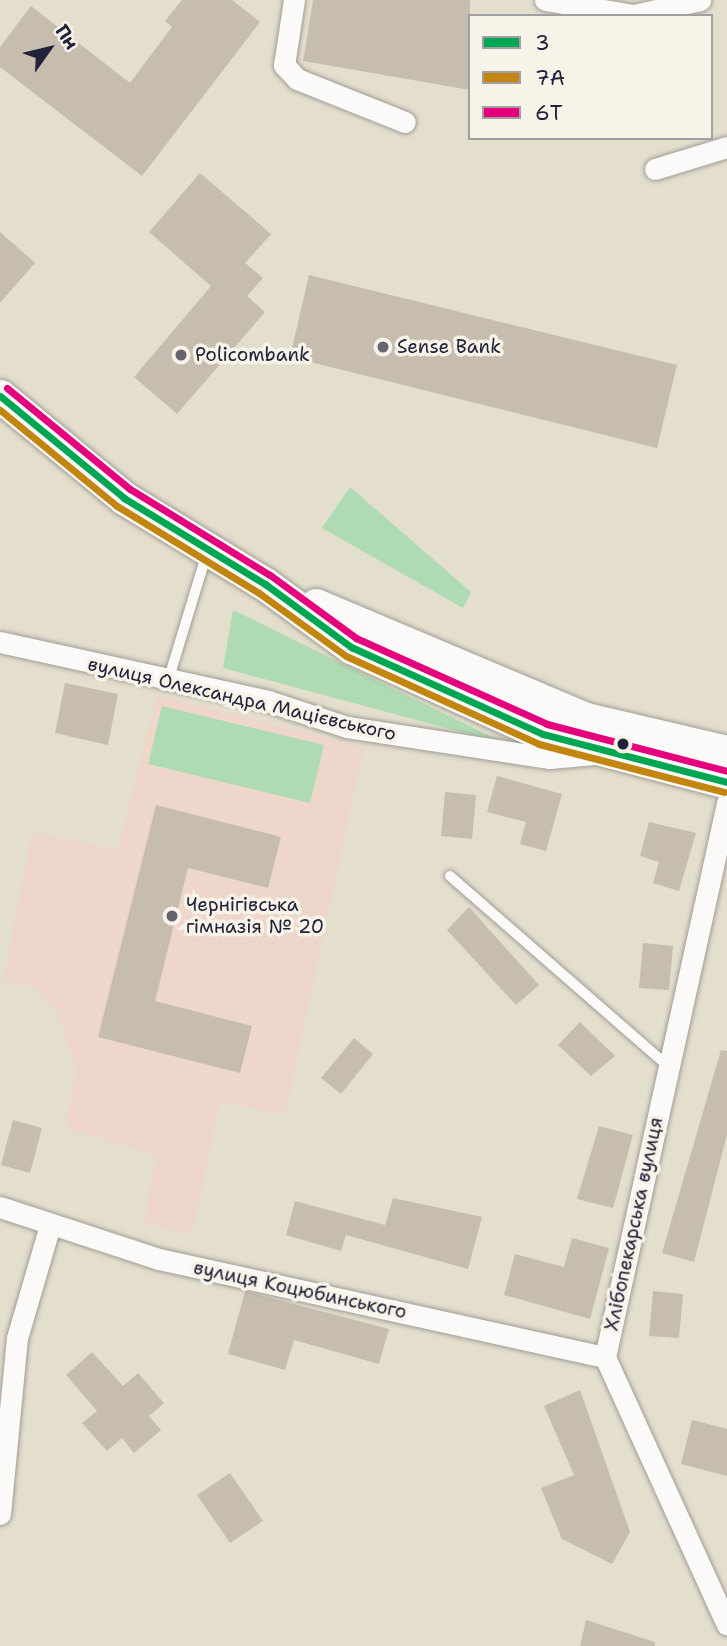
<!DOCTYPE html>
<meta charset="utf-8">
<style>
body{margin:0}
#map{position:relative;width:727px;height:1646px;overflow:hidden;background:#e4decd;font-family:"Shantell Sans",sans-serif}
div>[style]{position:absolute}
[style*='--x']{left:calc(var(--x)*1px);top:calc(var(--y)*1px);width:calc(var(--w)*1px);rotate:calc(var(--a)*1deg)}
.built>*{inset:0;background:#eed7ca}
.green>*{inset:0;background:#aedbb3}
.building>*{inset:0;background:#c6bdae}
.roads{filter:drop-shadow(0 0 2px #a09d96) drop-shadow(0 0 2px #a09d96)}
.lane>*{height:10px;margin:-5px;padding:0 5px;transform-origin:5px;border-radius:5px;background:#fbfaf8}
.street>*{height:21px;margin:-10.5px;padding:0 10.5px;transform-origin:10.5px;border-radius:10.5px;background:#fbfaf8}
.primary>*{height:33px;margin:-16.5px;padding:0 16.5px;transform-origin:16.5px;border-radius:16.5px;background:#fbfaf8}
.bus-1>*{height:7px;margin:-3.5px;padding:0 3.5px;transform-origin:3.5px;border-radius:3.5px;background:#00a651}
.bus-2>*{height:7px;margin:-3.5px;padding:0 3.5px;transform-origin:3.5px;border-radius:3.5px;background:#c2850f}
.bus-3>*{height:7px;margin:-3.5px;padding:0 3.5px;transform-origin:3.5px;border-radius:3.5px;background:#e5007d}
.dots>*{width:19px;height:19px;translate:-50% -50%;box-sizing:border-box;border:4px solid #f7f3e8;border-radius:50%}
span{translate:-50% -50%;white-space:nowrap;text-align:center;line-height:1.15;-webkit-text-stroke:7px #f7f3e8;paint-order:stroke}
.poi-label{font-size:19px;color:#22223b}
.left{translate:0 -50%;text-align:left}
.street-label{font-size:19px;color:#22223b}
.legend{position:absolute;left:468px;top:14px;width:245px;height:126px;box-sizing:border-box;background:#f7f3e8;border:2px solid #a29fa3;margin:0;padding:9px 12px;list-style:none;font-size:21px;color:#22223b}
.legend li{display:flex;align-items:center;gap:14px;height:35px}
.legend b{width:35px;border:2px solid #a29fa3}
.north{position:absolute;left:14px;top:14px;width:70px;height:70px;-webkit-text-stroke:5px #f7f3e8;paint-order:stroke;rotate:56deg;font-size:19px;font-weight:700;line-height:28px;text-align:center;color:#22223b}
.north::after{content:'';display:block;margin:auto;width:24px;height:32px;background:#22223b;clip-path:polygon(50% 0,100% 100%,50% 72%,0 100%)}
</style>
<div id="map">
<div class="built">
<i style="clip-path:polygon(157px 695px,364px 747px,285px 1115px,220px 1102px,192px 1235px,144px 1223px,156px 1155px,66px 1128px,75px 1069px,58px 1012px,34px 987px,3px 982px,32px 833px,118px 849px)"></i>
</div>
<div class="green">
<i style="clip-path:polygon(350px 487px,471px 592px,463px 608px,322px 528px)"></i>
<i style="clip-path:polygon(233px 610px,506px 744px,223px 668px)"></i>
<i style="clip-path:polygon(162px 706px,324px 745px,310px 803px,148px 764px)"></i>
</div>
<div class="building">
<i style="clip-path:polygon(182px 0,232px 0,260px 22px,142px 176px,0 67px,0 47px,31px 6px,130px 83px,172px 27px,165px 21px)"></i>
<i style="clip-path:polygon(313px 0,470px 0,470px 90px,303px 61px)"></i>
<i style="clip-path:polygon(200px 173px,271px 234px,245px 263px,263px 278px,247px 296px,265px 312px,177px 414px,134px 377px,211px 286px,149px 232px)"></i>
<i style="clip-path:polygon(0 232px,35px 263px,0 303px)"></i>
<i style="clip-path:polygon(309px 275px,677px 365px,657px 448px,290px 357px)"></i>
<i style="clip-path:polygon(65px 683px,118px 694px,108px 745px,55px 733px)"></i>
<i style="clip-path:polygon(497px 776px,562px 794px,546px 851px,520px 844px,526px 822px,487px 812px)"></i>
<i style="clip-path:polygon(445px 792px,476px 795px,472px 839px,441px 836px)"></i>
<i style="clip-path:polygon(156px 805px,281px 837px,268px 888px,188px 868px,155px 1001px,252px 1026px,240px 1073px,98px 1037px)"></i>
<i style="clip-path:polygon(649px 822px,696px 833px,679px 891px,653px 883px,659px 862px,640px 856px)"></i>
<i style="clip-path:polygon(469px 907px,539px 985px,516px 1005px,447px 930px)"></i>
<i style="clip-path:polygon(643px 943px,673px 946px,669px 990px,639px 988px)"></i>
<i style="clip-path:polygon(580px 1022px,615px 1056px,591px 1076px,558px 1045px)"></i>
<i style="clip-path:polygon(354px 1038px,373px 1054px,341px 1094px,321px 1078px)"></i>
<i style="clip-path:polygon(721px 1050px,727px 1051px,727px 1135px,694px 1262px,662px 1253px)"></i>
<i style="clip-path:polygon(13px 1120px,42px 1128px,30px 1173px,1px 1165px)"></i>
<i style="clip-path:polygon(599px 1126px,633px 1135px,613px 1208px,577px 1199px)"></i>
<i style="clip-path:polygon(393px 1198px,482px 1217px,468px 1269px,346px 1235px,341px 1251px,286px 1235px,295px 1201px,385px 1225px)"></i>
<i style="clip-path:polygon(572px 1238px,609px 1248px,590px 1319px,504px 1295px,515px 1254px,564px 1267px)"></i>
<i style="clip-path:polygon(245px 1291px,389px 1329px,379px 1364px,294px 1340px,285px 1370px,228px 1354px)"></i>
<i style="clip-path:polygon(653px 1291px,683px 1294px,679px 1338px,649px 1336px)"></i>
<i style="clip-path:polygon(92px 1352px,123px 1386px,138px 1373px,164px 1403px,149px 1416px,161px 1430px,134px 1453px,122px 1438px,107px 1451px,82px 1423px,97px 1411px,66px 1375px)"></i>
<i style="clip-path:polygon(580px 1390px,630px 1532px,612px 1564px,562px 1539px,541px 1488px,574px 1475px,544px 1406px)"></i>
<i style="clip-path:polygon(692px 1420px,727px 1429px,727px 1476px,681px 1464px)"></i>
<i style="clip-path:polygon(230px 1473px,263px 1521px,230px 1543px,197px 1495px)"></i>
<i style="clip-path:polygon(586px 1620px,655px 1642px,655px 1646px,580px 1646px)"></i>
</div>
<div class="roads">
<div class="lane">
<i style="--x:168;--y:681;--w:134;--a:-73.1"></i>
<i style="--x:450;--y:876;--w:291;--a:41.1"></i>
</div>
<div class="street">
<i style="--x:294;--y:0;--w:66;--a:98.7"></i>
<i style="--x:284;--y:65;--w:19;--a:47"></i>
<i style="--x:297;--y:79;--w:116;--a:21.7"></i>
<i style="--x:545;--y:0;--w:90;--a:9.6"></i>
<i style="--x:634;--y:15;--w:68;--a:-12.8"></i>
<i style="--x:655;--y:169;--w:75;--a:-17"></i>
<i style="--x:0;--y:642;--w:274;--a:12.4"></i>
<i style="--x:268;--y:701;--w:83;--a:18.2"></i>
<i style="--x:347;--y:727;--w:205;--a:8.7"></i>
<i style="--x:550;--y:758;--w:44;--a:-5.2"></i>
<i style="--x:727;--y:803;--w:567;--a:102.42"></i>
<i style="--x:605;--y:1357;--w:294;--a:65.5"></i>
<i style="--x:0;--y:1207;--w:167;--a:18.1"></i>
<i style="--x:159;--y:1259;--w:457;--a:12.4"></i>
<i style="--x:0;--y:1514;--w:177;--a:-84.5"></i>
<i style="--x:17;--y:1338;--w:118;--a:-73.7"></i>
</div>
<div class="primary">
<i style="--x:0;--y:396;--w:161;--a:39.4"></i>
<i style="--x:124;--y:498;--w:165;--a:31.4"></i>
<i style="--x:265;--y:584;--w:107;--a:36.2"></i>
<i style="--x:351;--y:647;--w:211;--a:24.4"></i>
<i style="--x:543;--y:734;--w:190;--a:14.6"></i>
<i style="--x:316;--y:605;--w:293;--a:22.9"></i>
<i style="--x:586;--y:719;--w:145;--a:13.2"></i>
</div>
</div>
<div class="bus-1">
<i style="--x:0;--y:396;--w:161;--a:39.4"></i>
<i style="--x:124;--y:498;--w:165;--a:31.4"></i>
<i style="--x:265;--y:584;--w:107;--a:36.2"></i>
<i style="--x:351;--y:647;--w:211;--a:24.4"></i>
<i style="--x:543;--y:734;--w:190;--a:14.6"></i>
</div>
<div class="bus-2">
<i style="--x:0;--y:410;--w:151;--a:39.4"></i>
<i style="--x:117;--y:506;--w:167;--a:31.5"></i>
<i style="--x:259;--y:593;--w:107;--a:35.9"></i>
<i style="--x:346;--y:656;--w:212;--a:24.5"></i>
<i style="--x:539;--y:744;--w:191;--a:14.5"></i>
</div>
<div class="bus-3">
<i style="--x:7;--y:388;--w:159;--a:39.4"></i>
<i style="--x:130;--y:489;--w:164;--a:31.6"></i>
<i style="--x:270;--y:575;--w:107;--a:36.2"></i>
<i style="--x:356;--y:638;--w:209;--a:24.2"></i>
<i style="--x:547;--y:724;--w:186;--a:14.6"></i>
</div>
<div class="dots">
<i style="left:383px;top:347px;background:#66646e"></i>
<i style="left:181px;top:355px;background:#66646e"></i>
<i style="left:623px;top:744px;background:#22223b"></i>
<i style="left:172px;top:916px;background:#66646e"></i>
</div>
<div class="poi-label">
<span class="left" style="left:397px;top:347px">Sense Bank</span>
<span class="left" style="left:195px;top:355px">Policombank</span>
<span class="left" style="left:186px;top:916px">Чернігівська<br>гімназія № 20</span>
</div>
<div class="street-label">
<span style="left:242px;top:699px;rotate:13deg">вулиця Олександра Мацієвського</span>
<span style="left:634px;top:1224px;rotate:-78deg">Хлібопекарська вулиця</span>
<span style="left:300px;top:1290px;rotate:12deg">вулиця Коцюбинського</span>
</div>
<ul class="legend">
<li><b style="height:9px;background:#00a651"></b>3</li>
<li><b style="height:9px;background:#c2850f"></b>7А</li>
<li><b style="height:9px;background:#e5007d"></b>6Т</li>
</ul>
<div class="north">Пн</div>
</div>
